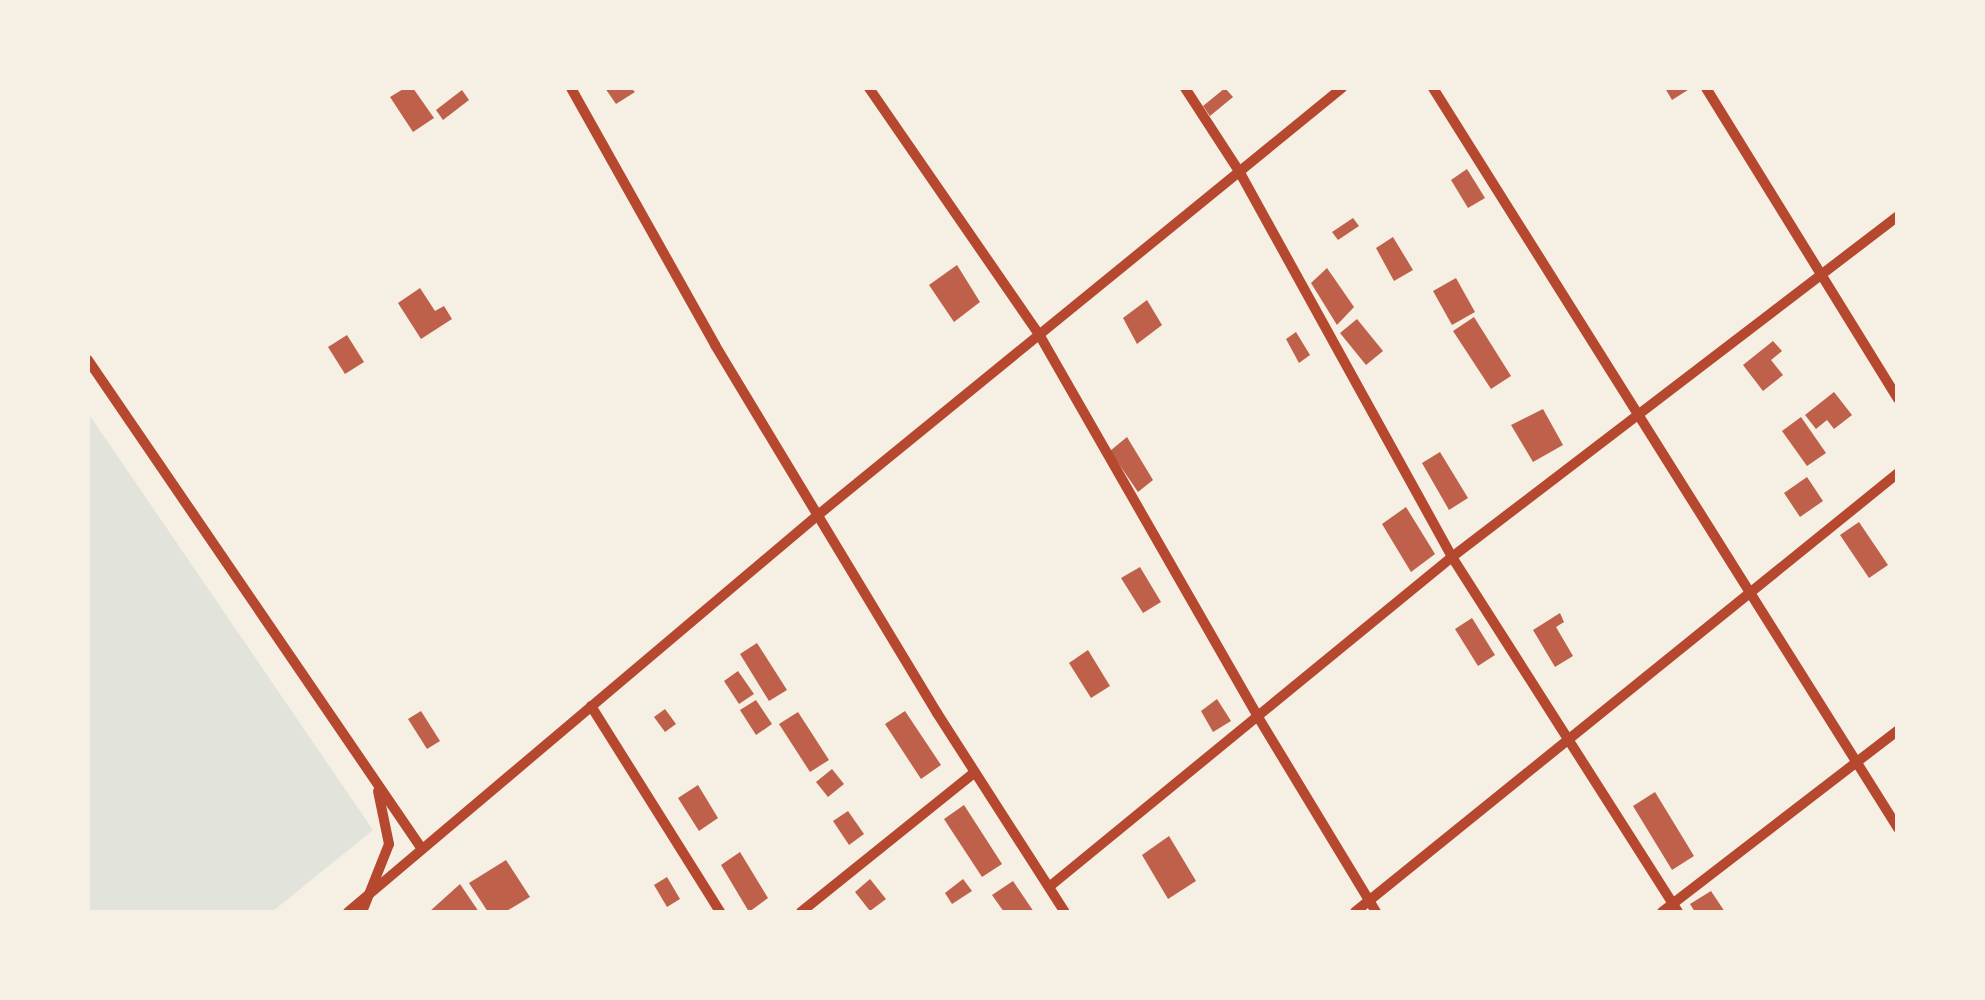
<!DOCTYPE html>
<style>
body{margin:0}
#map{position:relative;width:1985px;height:1000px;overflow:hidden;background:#f6efe4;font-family:"Titillium Web",sans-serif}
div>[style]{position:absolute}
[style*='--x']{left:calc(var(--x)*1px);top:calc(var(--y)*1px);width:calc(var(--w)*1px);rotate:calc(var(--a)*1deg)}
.green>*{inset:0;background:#e2e4dc}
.building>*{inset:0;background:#bf614a}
.minor>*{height:10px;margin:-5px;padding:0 5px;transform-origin:5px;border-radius:5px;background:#b5482f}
span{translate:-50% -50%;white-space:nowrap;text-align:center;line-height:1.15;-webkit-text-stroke:9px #f6efe4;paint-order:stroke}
.frame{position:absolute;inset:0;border:90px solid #f6efe4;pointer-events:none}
</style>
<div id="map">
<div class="green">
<i style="clip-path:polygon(88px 413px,373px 830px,272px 912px,88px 912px)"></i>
</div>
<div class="building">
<i style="clip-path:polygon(405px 88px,413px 88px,434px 118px,413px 132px,390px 97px)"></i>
<i style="clip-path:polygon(605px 88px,631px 88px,635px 92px,616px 104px)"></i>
<i style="clip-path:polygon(1225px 88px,1233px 97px,1210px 116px,1203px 106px)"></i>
<i style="clip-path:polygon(1665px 88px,1691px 88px,1672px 100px)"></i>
<i style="clip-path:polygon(462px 90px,469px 100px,443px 120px,436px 110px)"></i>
<i style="clip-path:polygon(1467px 169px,1485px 198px,1468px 208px,1451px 180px)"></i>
<i style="clip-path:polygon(1353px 218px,1359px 226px,1338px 240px,1332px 232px)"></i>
<i style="clip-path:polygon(1393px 237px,1413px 270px,1394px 281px,1376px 248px)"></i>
<i style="clip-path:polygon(957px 265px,980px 302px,954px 322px,929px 285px)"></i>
<i style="clip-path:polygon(1327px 268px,1354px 307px,1337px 325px,1311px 283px)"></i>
<i style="clip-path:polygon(1456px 278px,1475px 312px,1452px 325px,1433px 291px)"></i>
<i style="clip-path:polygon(420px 288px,435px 311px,444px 306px,452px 319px,421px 339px,398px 303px)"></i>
<i style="clip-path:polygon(1147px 300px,1162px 325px,1137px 344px,1123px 318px)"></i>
<i style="clip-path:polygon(1474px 317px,1511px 376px,1491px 389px,1453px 331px)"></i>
<i style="clip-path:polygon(1357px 319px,1383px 351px,1366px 365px,1340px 333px)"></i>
<i style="clip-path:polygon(1296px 332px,1310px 355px,1299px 363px,1286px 339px)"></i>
<i style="clip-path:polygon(347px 335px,364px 362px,345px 374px,328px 347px)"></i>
<i style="clip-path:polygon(1773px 341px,1782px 351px,1771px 360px,1783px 375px,1763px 391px,1743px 365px)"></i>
<i style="clip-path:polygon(1834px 392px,1852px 415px,1834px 429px,1827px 420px,1816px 429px,1805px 415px)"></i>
<i style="clip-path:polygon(1543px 409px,1563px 445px,1533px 462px,1511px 425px)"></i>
<i style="clip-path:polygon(1801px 417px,1826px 453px,1807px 466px,1782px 431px)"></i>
<i style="clip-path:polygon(1127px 437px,1153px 480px,1138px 492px,1110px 451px)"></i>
<i style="clip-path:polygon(1440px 452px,1468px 498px,1449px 510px,1422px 463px)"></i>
<i style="clip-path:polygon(1807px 477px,1823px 501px,1800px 517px,1784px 493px)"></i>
<i style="clip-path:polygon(1406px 507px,1435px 554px,1411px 572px,1382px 524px)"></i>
<i style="clip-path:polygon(1859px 522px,1888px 565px,1869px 578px,1840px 535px)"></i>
<i style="clip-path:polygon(1140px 567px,1161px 602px,1143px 613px,1121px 578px)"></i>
<i style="clip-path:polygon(1560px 613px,1564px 622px,1556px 627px,1573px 656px,1555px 667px,1533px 630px)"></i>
<i style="clip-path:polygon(1472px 618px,1495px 655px,1478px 666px,1455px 629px)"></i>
<i style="clip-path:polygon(757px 643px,787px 690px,769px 701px,740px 654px)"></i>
<i style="clip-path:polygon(1088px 650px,1110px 686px,1091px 698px,1069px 663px)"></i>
<i style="clip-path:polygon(738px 671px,754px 694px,739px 704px,724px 681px)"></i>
<i style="clip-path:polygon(1217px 699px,1231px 721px,1213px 732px,1201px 711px)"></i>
<i style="clip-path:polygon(756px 700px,772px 724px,756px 735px,740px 710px)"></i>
<i style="clip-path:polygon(665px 709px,676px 724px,665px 732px,654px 717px)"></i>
<i style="clip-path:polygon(421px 711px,440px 741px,427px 749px,408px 719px)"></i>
<i style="clip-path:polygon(905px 711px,941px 765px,921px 779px,885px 724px)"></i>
<i style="clip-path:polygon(798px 712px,829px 760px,810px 772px,779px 724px)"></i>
<i style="clip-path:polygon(832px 769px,844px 784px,828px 797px,816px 782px)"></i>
<i style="clip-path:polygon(698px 785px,718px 818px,699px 831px,678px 798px)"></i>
<i style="clip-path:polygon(1655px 792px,1694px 856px,1672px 870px,1633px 806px)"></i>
<i style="clip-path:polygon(964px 805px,1002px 864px,982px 877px,944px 819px)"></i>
<i style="clip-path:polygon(848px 811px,864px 834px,849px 845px,833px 821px)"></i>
<i style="clip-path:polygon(1169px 836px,1196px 881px,1168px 899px,1142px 855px)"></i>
<i style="clip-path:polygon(740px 852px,768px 898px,749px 912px,721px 865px)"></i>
<i style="clip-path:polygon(506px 860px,530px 897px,505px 912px,488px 912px,469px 883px)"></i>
<i style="clip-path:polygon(667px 877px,680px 899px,667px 907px,654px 885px)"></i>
<i style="clip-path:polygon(870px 879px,886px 899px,870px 911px,855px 892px)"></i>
<i style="clip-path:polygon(963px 879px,972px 891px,952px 904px,945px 893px)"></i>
<i style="clip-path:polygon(1013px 881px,1034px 912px,1004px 912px,992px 895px)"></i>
<i style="clip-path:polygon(460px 884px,479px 912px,429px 912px)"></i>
<i style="clip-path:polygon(1711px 891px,1725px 912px,1695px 912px,1690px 904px)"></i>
</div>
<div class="minor">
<i style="--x:571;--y:88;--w:295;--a:60.7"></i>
<i style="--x:715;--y:345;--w:430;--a:58.9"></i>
<i style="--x:937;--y:713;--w:237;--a:57.3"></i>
<i style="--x:869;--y:88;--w:301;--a:55.4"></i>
<i style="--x:1040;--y:336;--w:439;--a:60.2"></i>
<i style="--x:1258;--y:717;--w:228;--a:58.8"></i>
<i style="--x:1185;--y:88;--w:99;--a:57"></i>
<i style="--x:1239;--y:171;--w:441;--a:61.1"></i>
<i style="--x:1452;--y:557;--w:421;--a:57.5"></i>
<i style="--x:1433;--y:88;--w:874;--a:57.86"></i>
<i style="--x:1706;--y:88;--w:365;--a:58.3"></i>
<i style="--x:88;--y:360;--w:592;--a:55.67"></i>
<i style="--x:591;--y:706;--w:243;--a:57.9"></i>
<i style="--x:1049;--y:887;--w:521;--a:-39.31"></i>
<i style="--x:1452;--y:557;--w:561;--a:-37.4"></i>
<i style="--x:348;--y:912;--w:615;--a:-40.19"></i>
<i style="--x:818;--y:515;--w:676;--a:-39.18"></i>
<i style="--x:362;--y:912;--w:73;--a:-68.3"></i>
<i style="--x:389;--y:844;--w:54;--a:-101.7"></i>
<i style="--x:801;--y:912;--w:223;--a:-38.8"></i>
<i style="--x:1355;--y:912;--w:698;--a:-38.95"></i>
<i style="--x:1662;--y:912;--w:298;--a:-37.6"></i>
</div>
<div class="frame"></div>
</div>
